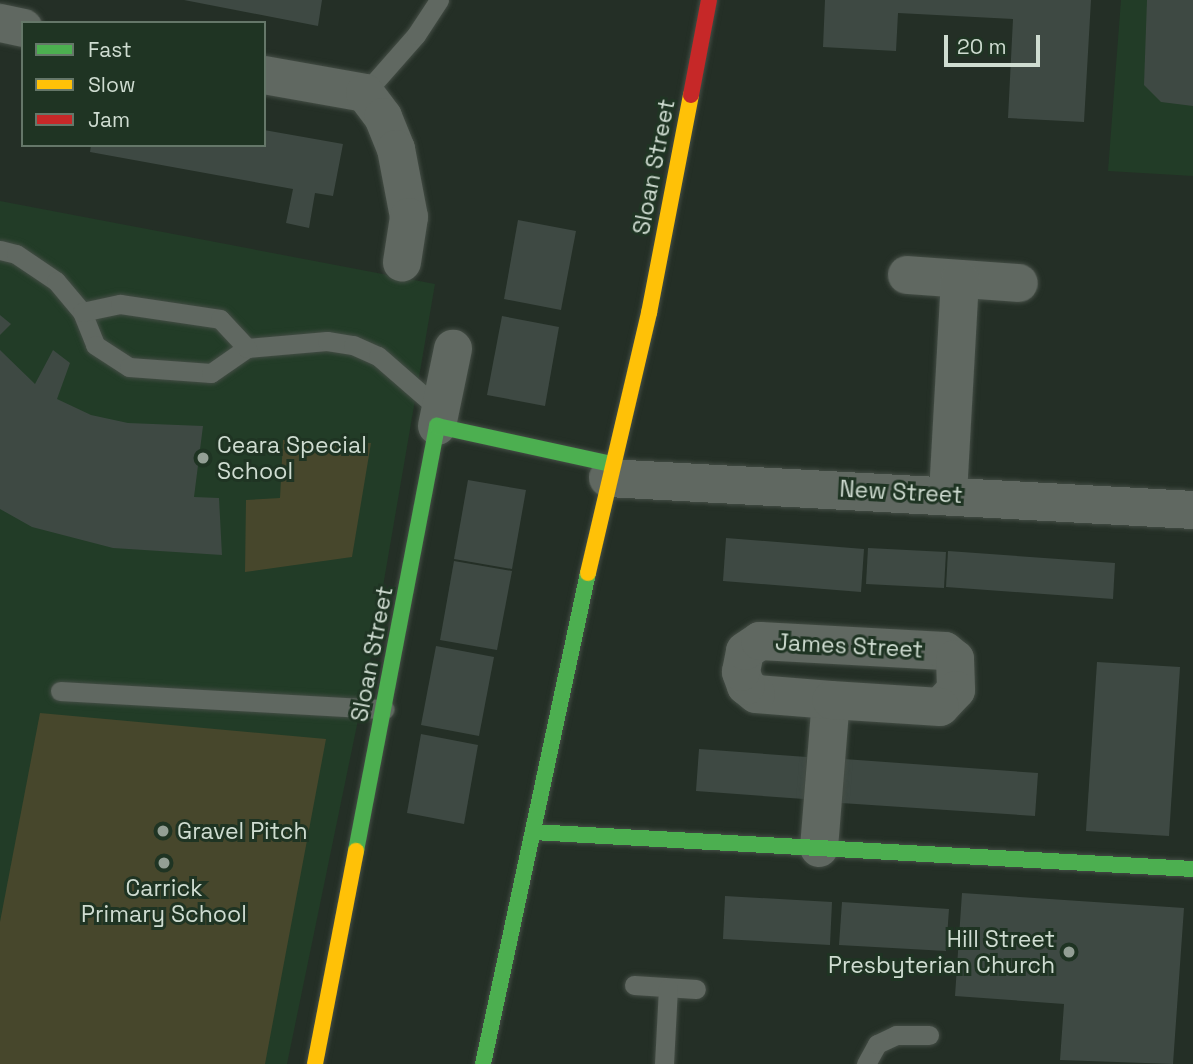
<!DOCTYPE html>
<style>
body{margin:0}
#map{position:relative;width:1193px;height:1064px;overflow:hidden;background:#242f26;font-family:"Space Grotesk",sans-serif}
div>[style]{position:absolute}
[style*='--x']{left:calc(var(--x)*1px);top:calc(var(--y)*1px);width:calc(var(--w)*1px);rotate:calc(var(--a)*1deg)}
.built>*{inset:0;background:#223c27}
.green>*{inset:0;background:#47472c}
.building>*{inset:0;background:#3e4943}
.roads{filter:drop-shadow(0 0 2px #444d45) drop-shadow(0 0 2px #444d45)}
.lane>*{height:19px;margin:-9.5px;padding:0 9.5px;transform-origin:9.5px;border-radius:9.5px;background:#606861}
.street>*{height:38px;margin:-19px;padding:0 19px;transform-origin:19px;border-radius:19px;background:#606861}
.fast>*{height:16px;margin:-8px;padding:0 8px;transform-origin:8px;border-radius:8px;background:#4caf50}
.slow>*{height:16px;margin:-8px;padding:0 8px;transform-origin:8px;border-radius:8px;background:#ffc107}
.jam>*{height:16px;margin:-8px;padding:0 8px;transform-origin:8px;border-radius:8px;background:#c62828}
.dots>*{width:19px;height:19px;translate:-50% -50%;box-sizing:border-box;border:4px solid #1f3423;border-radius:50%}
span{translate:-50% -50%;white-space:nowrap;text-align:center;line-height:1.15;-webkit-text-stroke:6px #1f3423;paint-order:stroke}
.street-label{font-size:23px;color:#cfdcd1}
.poi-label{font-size:23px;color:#cfdcd1}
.left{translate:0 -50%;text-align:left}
.right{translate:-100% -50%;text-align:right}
.legend{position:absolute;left:21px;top:21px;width:245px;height:126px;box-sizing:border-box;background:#1f3423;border:2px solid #657769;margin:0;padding:9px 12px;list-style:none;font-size:21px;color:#cfdcd1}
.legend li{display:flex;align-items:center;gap:14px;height:35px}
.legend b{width:35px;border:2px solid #657769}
.scale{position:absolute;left:944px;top:35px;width:96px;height:32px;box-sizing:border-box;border:4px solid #cfdcd1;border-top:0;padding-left:9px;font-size:21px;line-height:24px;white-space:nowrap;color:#cfdcd1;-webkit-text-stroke:5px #1f3423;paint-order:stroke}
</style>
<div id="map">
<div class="built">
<i style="clip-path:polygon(1121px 0,1193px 0,1193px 176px,1108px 171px)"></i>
<i style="clip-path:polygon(0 201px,435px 284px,370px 662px,287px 1064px,0 1064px)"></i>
</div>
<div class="green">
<i style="clip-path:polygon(283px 440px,371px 443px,352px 557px,245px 572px,246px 500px,280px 498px)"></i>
<i style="clip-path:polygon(40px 713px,326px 739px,265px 1064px,0 1064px,0 922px)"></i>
</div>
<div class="building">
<i style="clip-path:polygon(184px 0,322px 0,318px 26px)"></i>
<i style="clip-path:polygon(825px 0,1091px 0,1084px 122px,1008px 118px,1013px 19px,898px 13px,896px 51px,823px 47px)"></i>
<i style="clip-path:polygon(1147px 0,1193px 0,1193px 106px,1161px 102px,1144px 85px)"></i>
<i style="clip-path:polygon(264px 130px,343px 144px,333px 196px,315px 193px,309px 228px,286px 223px,293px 189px,90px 152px,91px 145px,264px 145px)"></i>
<i style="clip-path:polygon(518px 220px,576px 231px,561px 310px,504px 299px)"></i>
<i style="clip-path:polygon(0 315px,11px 324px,0 335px)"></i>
<i style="clip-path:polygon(502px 316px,559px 327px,545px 406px,487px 395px)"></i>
<i style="clip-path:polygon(0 350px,35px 384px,53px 350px,70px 363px,57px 399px,91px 415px,128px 423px,203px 426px,194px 497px,219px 498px,222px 555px,113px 548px,32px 527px,0 509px)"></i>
<i style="clip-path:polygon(468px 480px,526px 490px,512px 569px,454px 559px)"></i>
<i style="clip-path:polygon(726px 538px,864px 549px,861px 592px,723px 581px)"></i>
<i style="clip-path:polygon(868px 548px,946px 552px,944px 588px,866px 584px)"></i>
<i style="clip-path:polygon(948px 551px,1115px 563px,1113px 599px,946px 587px)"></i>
<i style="clip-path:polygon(454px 561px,512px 571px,497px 650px,440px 640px)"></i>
<i style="clip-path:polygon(436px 646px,494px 657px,479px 736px,421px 725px)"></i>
<i style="clip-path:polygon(1097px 662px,1180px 667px,1169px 836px,1086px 831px)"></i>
<i style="clip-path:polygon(421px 734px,478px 745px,464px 824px,407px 813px)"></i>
<i style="clip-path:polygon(699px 749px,807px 757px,804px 799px,696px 791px)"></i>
<i style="clip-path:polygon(844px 759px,1038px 773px,1035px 816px,841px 803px)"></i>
<i style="clip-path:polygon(962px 893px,1184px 908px,1173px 1064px,1060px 1060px,1064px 1004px,955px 996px)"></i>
<i style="clip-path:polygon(725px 896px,832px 902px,830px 945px,723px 939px)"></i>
<i style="clip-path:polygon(842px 902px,949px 909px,946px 951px,839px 945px)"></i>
</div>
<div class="roads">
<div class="lane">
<i style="--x:365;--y:93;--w:77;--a:-48.7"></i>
<i style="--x:416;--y:35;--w:42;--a:-56.7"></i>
<i style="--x:0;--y:250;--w:16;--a:14"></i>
<i style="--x:16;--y:254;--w:48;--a:34"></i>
<i style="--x:56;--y:281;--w:40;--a:50"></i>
<i style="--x:82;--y:312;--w:35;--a:68"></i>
<i style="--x:95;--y:345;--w:40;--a:32.9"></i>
<i style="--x:129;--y:367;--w:82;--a:4.2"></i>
<i style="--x:211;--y:373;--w:44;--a:-34.8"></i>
<i style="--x:247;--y:348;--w:80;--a:-5"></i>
<i style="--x:327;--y:341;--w:26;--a:9"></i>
<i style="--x:353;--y:345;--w:27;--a:24"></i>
<i style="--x:378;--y:356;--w:82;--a:41.1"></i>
<i style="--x:82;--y:312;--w:39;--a:-12"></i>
<i style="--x:120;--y:304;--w:101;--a:8.5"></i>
<i style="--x:220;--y:319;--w:40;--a:47"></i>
<i style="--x:60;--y:691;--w:325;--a:3.2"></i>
<i style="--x:634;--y:985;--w:62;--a:3.7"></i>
<i style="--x:664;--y:1064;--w:76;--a:-87"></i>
<i style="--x:866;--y:1064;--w:23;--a:-61"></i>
<i style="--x:877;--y:1044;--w:21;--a:-25"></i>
<i style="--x:896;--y:1035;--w:33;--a:0"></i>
</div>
<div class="street">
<i style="--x:0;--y:23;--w:24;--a:12"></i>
<i style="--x:264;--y:75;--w:103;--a:10.1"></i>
<i style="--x:365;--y:93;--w:30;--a:53"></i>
<i style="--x:383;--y:117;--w:35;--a:68"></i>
<i style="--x:396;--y:149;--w:69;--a:79.2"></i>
<i style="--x:409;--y:217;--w:46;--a:98.8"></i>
<i style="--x:907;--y:275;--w:112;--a:4.1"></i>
<i style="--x:437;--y:426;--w:79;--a:-78.3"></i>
<i style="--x:608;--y:478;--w:586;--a:3.13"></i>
<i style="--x:948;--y:494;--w:215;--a:-86.8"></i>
<i style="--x:819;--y:848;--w:148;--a:-85.4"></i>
<i style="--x:831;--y:700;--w:75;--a:-175.4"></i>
<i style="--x:756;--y:694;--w:13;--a:-141"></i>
<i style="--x:746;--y:686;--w:15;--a:-110"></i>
<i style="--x:741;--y:672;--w:21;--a:-79"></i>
<i style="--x:745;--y:651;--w:18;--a:-34"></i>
<i style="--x:760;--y:641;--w:185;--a:3.1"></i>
<i style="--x:945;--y:651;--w:13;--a:39"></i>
<i style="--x:955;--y:659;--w:31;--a:88"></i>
<i style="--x:956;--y:690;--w:23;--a:133"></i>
<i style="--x:940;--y:707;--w:109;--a:-176.3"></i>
</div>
<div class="fast">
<i style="--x:533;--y:832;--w:661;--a:3.21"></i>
<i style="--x:356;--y:851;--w:433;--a:-79.2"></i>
<i style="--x:437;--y:426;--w:178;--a:12.3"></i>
<i style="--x:483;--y:1064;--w:502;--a:-77.93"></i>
</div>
<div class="slow">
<i style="--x:588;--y:573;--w:267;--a:-76.8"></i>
<i style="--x:649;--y:313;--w:222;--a:-79.1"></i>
<i style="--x:315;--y:1064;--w:217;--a:-79.1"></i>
</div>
<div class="jam">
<i style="--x:691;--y:95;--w:97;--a:-79.3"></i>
</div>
</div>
<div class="dots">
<i style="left:203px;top:458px;background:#939f95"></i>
<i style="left:163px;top:831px;background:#939f95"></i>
<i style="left:164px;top:863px;background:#939f95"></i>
<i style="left:1069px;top:952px;background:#939f95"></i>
</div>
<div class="street-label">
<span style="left:654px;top:167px;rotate:-79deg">Sloan Street</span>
<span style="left:901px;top:492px;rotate:3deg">New Street</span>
<span style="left:849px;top:646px;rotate:3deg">James Street</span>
<span style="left:372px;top:654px;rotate:-79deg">Sloan Street</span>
</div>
<div class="poi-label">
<span class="left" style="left:217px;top:458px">Ceara Special<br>School</span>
<span class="left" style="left:177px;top:831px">Gravel Pitch</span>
<span style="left:164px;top:901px">Carrick<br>Primary School</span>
<span class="right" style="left:1055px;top:952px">Hill Street<br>Presbyterian Church</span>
</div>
<ul class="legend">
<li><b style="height:9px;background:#4caf50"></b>Fast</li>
<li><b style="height:9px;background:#ffc107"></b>Slow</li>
<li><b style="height:9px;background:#c62828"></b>Jam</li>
</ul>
<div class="scale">20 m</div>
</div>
